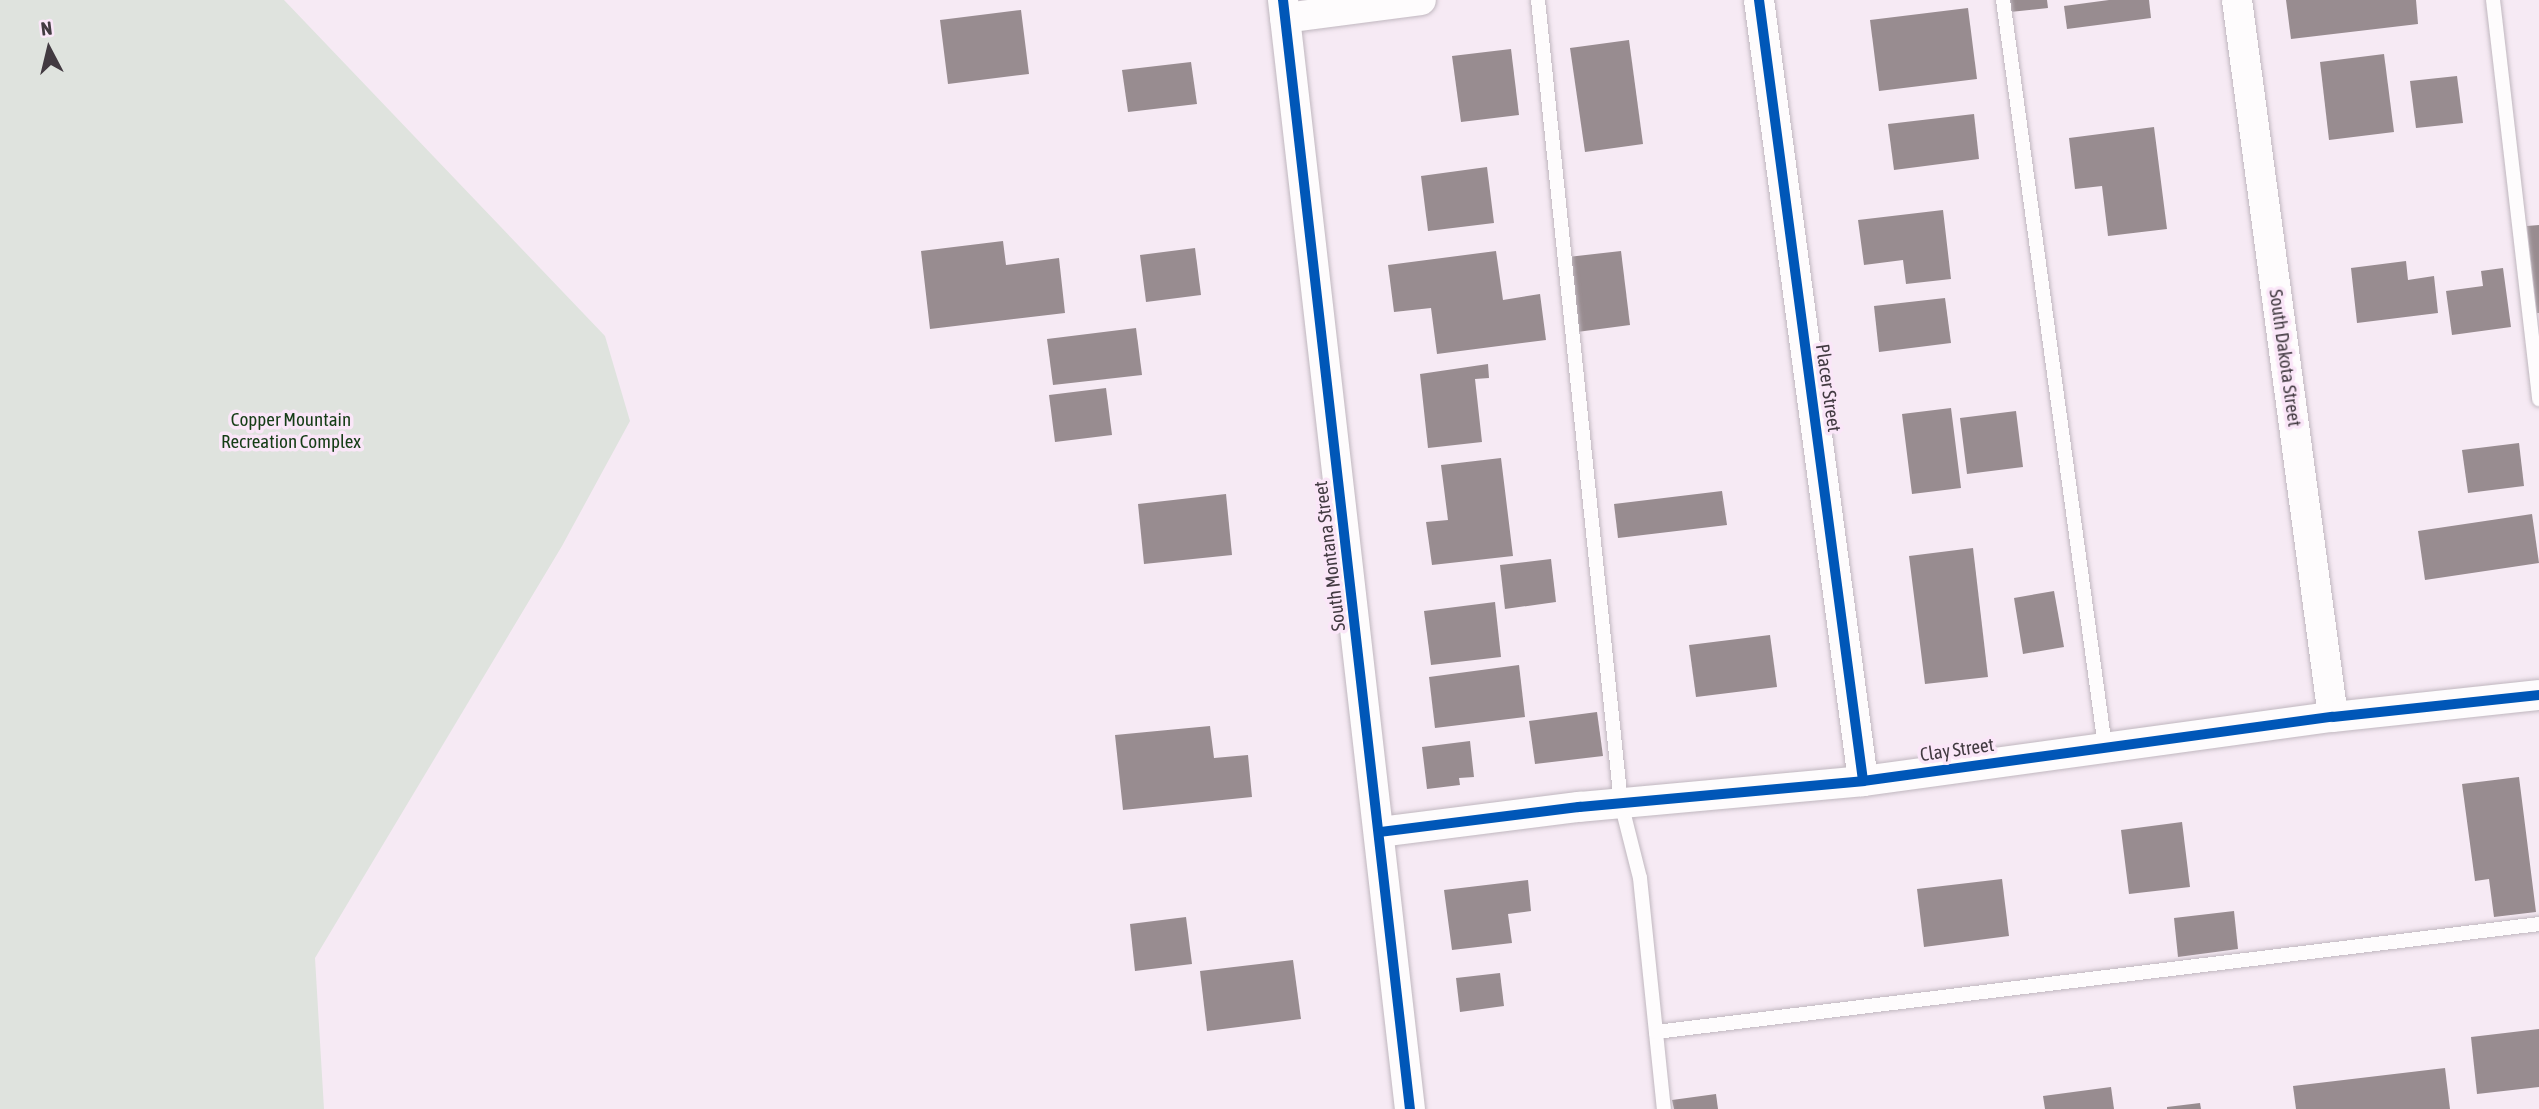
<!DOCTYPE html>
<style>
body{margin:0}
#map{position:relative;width:2539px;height:1109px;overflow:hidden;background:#f6eaf4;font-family:"Asap Condensed",sans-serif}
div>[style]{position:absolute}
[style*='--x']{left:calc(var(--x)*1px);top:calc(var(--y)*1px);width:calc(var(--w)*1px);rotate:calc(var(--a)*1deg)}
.green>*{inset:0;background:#dfe3de}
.building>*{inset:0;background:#988c90}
.roads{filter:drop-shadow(0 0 2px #c0b7bf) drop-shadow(0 0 2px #c0b7bf)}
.service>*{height:14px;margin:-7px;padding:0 7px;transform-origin:7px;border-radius:7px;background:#fefcfd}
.minor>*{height:30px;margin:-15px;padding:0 15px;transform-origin:15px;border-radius:15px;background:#fefcfd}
.cycleway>*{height:10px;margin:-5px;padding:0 5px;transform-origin:5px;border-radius:5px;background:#0057b8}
span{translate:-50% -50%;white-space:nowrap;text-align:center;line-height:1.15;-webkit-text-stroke:7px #fae6f8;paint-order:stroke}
.street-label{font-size:19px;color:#423a41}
.park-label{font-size:19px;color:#153d16}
.north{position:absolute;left:14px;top:14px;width:70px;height:70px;-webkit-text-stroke:5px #fae6f8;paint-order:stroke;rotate:353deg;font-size:19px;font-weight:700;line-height:28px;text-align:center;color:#423a41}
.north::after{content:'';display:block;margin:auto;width:24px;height:32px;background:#423a41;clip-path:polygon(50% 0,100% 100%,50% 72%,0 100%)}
</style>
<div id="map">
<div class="green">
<i style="clip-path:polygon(0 0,284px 0,605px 336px,630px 421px,562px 546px,315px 958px,324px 1109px,0 1109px)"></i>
</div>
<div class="building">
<i style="clip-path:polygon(2009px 0,2047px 0,2048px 8px,2010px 12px)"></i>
<i style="clip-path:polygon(2109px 0,2149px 0,2151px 18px,2067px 29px,2064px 6px)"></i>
<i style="clip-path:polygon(2286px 0,2416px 0,2418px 24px,2291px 39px)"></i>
<i style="clip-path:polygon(1968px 8px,1977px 79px,1879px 91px,1870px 20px)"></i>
<i style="clip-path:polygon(1021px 10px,1029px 74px,948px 84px,940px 20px)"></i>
<i style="clip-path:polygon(1629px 40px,1643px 144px,1585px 152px,1570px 48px)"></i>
<i style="clip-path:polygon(1511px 49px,1519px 115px,1461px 122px,1452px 56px)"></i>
<i style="clip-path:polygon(2384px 54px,2394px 132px,2329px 140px,2320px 62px)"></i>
<i style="clip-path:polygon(1191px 62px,1197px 104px,1128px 112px,1122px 70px)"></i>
<i style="clip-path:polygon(2457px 76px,2463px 123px,2416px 128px,2410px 81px)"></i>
<i style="clip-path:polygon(1974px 114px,1979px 159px,1894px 170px,1888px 124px)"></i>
<i style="clip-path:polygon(2154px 127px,2167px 229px,2108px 236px,2102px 186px,2075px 189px,2069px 138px)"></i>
<i style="clip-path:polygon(1487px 167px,1494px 223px,1428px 231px,1421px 176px)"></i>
<i style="clip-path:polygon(1943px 210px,1951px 279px,1906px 284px,1903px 260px,1864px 265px,1858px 220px)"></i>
<i style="clip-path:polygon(2539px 225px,2539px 313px,2537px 313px,2527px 226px)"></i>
<i style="clip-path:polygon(1003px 241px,1006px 265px,1059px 258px,1065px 313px,930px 329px,921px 251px)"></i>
<i style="clip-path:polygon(1195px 248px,1201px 295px,1146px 302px,1140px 255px)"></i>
<i style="clip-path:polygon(1496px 251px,1503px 300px,1540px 294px,1546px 340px,1437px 354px,1431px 308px,1394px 312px,1388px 265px)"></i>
<i style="clip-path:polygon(1621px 251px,1630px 325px,1577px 332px,1568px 257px)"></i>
<i style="clip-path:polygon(2406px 261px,2408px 280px,2434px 276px,2438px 313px,2357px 323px,2351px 268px)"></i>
<i style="clip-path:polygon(2503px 268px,2511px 327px,2452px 335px,2446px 291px,2483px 286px,2481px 271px)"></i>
<i style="clip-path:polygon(1945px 298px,1951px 343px,1879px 352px,1874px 306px)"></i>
<i style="clip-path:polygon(1136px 328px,1142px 375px,1053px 385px,1047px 339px)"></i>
<i style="clip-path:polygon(1488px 364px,1489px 378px,1475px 379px,1482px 442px,1428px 448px,1420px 374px)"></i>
<i style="clip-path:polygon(1106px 388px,1112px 435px,1055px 442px,1049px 395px)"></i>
<i style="clip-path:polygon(1951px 408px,1961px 488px,1912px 494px,1902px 414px)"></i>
<i style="clip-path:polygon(2016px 411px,2023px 467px,1967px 474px,1960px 418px)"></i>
<i style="clip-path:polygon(2519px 443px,2524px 486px,2468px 493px,2462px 450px)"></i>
<i style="clip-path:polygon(1501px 458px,1513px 556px,1432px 565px,1426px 522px,1448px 520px,1441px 465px)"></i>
<i style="clip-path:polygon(1722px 491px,1727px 525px,1618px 538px,1614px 504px)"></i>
<i style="clip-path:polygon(1226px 494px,1232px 555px,1144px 564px,1138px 504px)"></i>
<i style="clip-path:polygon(2532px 514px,2539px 563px,2425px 580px,2418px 531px)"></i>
<i style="clip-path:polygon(1973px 548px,1988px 677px,1925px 684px,1909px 556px)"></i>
<i style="clip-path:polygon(1551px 559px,1556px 602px,1505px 609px,1500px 565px)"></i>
<i style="clip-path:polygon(2054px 591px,2064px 647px,2023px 654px,2014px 598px)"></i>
<i style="clip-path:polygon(1495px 602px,1501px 657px,1431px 665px,1424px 611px)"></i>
<i style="clip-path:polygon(1770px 635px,1777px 687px,1696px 697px,1689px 645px)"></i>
<i style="clip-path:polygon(1519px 665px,1525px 717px,1435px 728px,1429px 677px)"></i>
<i style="clip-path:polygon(1597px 712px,1603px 756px,1535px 764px,1529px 721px)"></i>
<i style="clip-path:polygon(1210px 726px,1214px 758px,1248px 755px,1252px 797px,1123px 810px,1115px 735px)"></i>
<i style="clip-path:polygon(1470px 741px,1474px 777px,1459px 778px,1460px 785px,1427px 789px,1422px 747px)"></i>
<i style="clip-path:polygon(2519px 777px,2536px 912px,2494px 917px,2489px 879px,2475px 881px,2462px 784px)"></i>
<i style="clip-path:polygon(2182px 822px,2190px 887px,2129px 894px,2121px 830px)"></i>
<i style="clip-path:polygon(2002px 879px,2009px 936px,1924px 947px,1917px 889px)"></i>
<i style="clip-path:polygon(1528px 880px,1531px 911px,1508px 914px,1512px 943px,1452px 950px,1444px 890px)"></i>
<i style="clip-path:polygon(2234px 911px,2238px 949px,2178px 957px,2174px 918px)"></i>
<i style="clip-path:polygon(1186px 917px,1192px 964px,1135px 971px,1130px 924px)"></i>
<i style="clip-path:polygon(1293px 960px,1301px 1019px,1207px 1031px,1200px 971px)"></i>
<i style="clip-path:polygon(1500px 973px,1504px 1006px,1460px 1012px,1456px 978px)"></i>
<i style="clip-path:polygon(2539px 1029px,2539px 1087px,2477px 1094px,2471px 1037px)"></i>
<i style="clip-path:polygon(2445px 1068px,2450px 1109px,2296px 1109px,2293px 1086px)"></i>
<i style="clip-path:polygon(2111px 1087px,2114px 1109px,2045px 1109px,2043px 1096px)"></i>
<i style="clip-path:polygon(1716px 1094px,1718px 1109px,1674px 1109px,1672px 1100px)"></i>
<i style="clip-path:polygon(2200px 1103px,2201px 1109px,2167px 1109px,2167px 1107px)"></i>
</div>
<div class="roads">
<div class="service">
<i style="--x:1538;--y:0;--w:807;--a:84.1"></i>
<i style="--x:1621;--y:803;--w:77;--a:75.8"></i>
<i style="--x:1640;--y:878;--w:232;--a:84.1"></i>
<i style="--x:2003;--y:0;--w:754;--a:82.22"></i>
<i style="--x:2493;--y:0;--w:402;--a:83.4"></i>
<i style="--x:1656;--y:1032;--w:890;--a:-6.97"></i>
</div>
<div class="minor">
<i style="--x:1283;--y:0;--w:1116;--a:83.47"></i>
<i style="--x:1759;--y:0;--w:788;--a:82.41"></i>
<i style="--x:2237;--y:0;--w:723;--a:82.37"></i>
<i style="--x:1285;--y:18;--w:137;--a:-7.5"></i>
<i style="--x:1380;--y:832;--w:201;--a:-7.2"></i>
<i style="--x:1579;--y:807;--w:285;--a:-5.2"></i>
<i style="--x:1863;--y:781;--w:474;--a:-7.8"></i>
<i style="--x:2333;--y:717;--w:207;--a:-6.1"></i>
</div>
</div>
<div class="cycleway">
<i style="--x:1283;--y:0;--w:1116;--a:83.47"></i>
<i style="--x:1759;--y:0;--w:788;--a:82.41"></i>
<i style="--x:1380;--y:832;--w:201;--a:-7.2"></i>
<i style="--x:1579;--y:807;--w:285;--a:-5.2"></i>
<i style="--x:1863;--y:781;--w:474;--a:-7.8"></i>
<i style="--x:2333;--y:717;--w:207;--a:-6.1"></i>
</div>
<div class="street-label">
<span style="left:2285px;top:358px;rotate:82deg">South Dakota Street</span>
<span style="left:1828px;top:388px;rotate:82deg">Placer Street</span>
<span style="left:1330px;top:556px;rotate:-97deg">South Montana Street</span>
<span style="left:1957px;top:750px;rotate:-8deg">Clay Street</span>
</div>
<div class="park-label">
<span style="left:291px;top:431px">Copper Mountain<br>Recreation Complex</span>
</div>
<div class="north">N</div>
</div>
